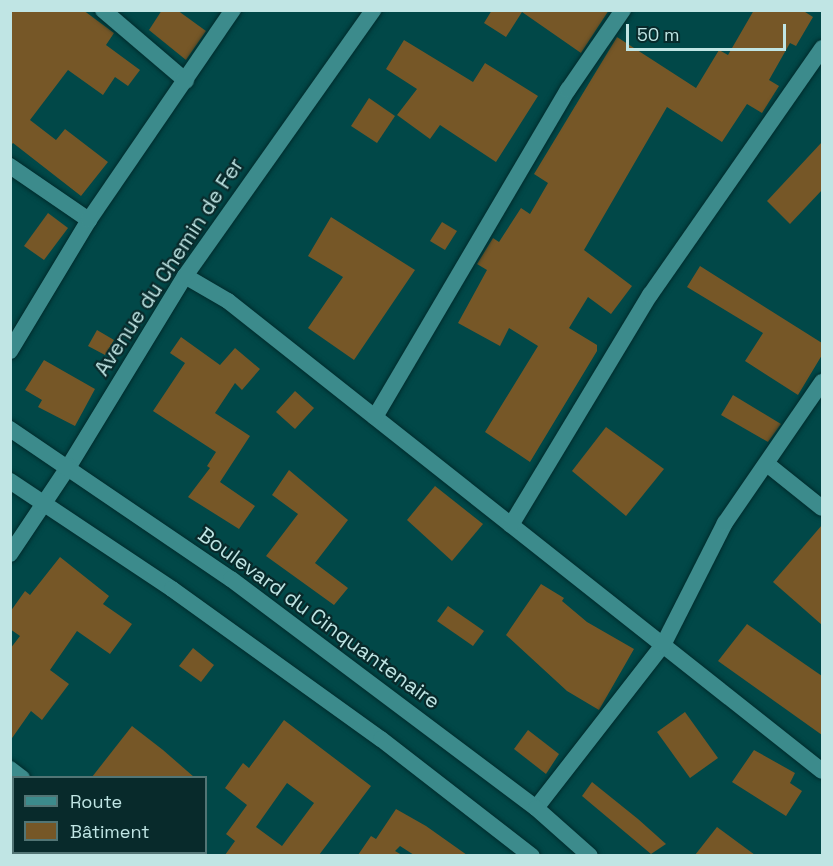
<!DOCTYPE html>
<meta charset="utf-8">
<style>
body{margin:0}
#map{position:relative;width:833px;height:866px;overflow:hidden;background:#014848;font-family:"Space Grotesk",sans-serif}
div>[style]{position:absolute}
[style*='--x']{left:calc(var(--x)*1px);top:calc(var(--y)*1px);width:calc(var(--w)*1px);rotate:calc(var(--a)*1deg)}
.building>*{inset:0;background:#765727}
.roads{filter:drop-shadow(0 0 2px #002b2c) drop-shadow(0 0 2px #002b2c)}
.minor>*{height:16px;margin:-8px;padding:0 8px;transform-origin:8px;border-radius:8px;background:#3c8b8c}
.tertiary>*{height:16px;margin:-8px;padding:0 8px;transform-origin:8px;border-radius:8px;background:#3c8b8c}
.secondary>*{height:16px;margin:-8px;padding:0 8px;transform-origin:8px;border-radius:8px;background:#3c8b8c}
span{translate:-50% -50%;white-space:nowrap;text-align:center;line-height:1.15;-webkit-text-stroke:4.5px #082a2b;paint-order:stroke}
.street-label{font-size:21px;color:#c0e5e4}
.frame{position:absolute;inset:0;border:12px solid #c0e5e4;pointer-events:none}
.legend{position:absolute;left:12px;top:776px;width:195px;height:78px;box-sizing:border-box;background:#082a2b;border:2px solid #527575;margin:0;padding:8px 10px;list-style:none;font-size:18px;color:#c0e5e4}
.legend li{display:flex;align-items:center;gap:12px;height:30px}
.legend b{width:30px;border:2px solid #527575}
.scale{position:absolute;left:626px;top:24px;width:160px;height:27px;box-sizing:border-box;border:3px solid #c0e5e4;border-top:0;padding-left:8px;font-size:18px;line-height:21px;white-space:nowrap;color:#c0e5e4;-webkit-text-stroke:4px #082a2b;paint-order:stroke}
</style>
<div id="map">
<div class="building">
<i style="clip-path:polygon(10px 10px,83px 10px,114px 33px,106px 45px,140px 70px,128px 86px,115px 77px,103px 95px,68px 70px,30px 120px,56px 140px,65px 129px,108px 162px,81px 196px,13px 143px,10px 146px)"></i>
<i style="clip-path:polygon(162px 10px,177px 10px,206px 31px,186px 60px,149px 30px)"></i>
<i style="clip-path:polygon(492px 10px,609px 10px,581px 53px,522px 12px,506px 37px,484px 23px)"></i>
<i style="clip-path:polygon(754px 10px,802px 10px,813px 17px,796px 46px,790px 43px,769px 80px,779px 86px,762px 113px,747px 104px,722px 142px,667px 107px,584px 250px,632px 286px,611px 314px,588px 297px,569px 328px,597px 345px,597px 351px,530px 462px,485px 432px,538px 346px,509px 328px,500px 346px,458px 323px,487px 270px,477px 264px,493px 238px,499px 242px,521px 208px,530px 214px,548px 183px,534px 174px,617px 37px,696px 88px,719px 50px,728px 55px)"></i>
<i style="clip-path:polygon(404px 40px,473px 82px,485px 63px,538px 96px,496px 162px,440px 125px,430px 139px,397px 115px,417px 89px,386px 69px)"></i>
<i style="clip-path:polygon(369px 98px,395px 116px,377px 143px,351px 126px)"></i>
<i style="clip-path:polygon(822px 142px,822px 190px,790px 224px,767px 201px)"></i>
<i style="clip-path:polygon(48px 213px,68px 228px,44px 260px,24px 246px)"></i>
<i style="clip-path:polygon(331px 217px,415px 270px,354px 360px,308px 328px,343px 277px,308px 256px)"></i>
<i style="clip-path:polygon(442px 222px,457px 231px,445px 250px,430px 241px)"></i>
<i style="clip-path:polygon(700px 266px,822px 343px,822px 355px,798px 395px,745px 361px,763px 333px,687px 287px)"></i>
<i style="clip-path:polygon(97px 330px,114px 340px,105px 355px,88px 346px)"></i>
<i style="clip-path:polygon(181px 337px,220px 365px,235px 348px,260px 369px,242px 390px,235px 383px,215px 413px,250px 436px,220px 482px,255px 506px,239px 529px,188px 497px,210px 468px,207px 466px,216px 452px,153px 411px,185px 363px,170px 353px)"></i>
<i style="clip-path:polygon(44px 360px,95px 389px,75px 426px,38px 407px,42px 400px,25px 390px)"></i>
<i style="clip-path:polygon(295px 391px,314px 408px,295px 429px,276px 412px)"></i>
<i style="clip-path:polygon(733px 395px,781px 424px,768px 442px,721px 415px)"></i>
<i style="clip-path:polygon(606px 427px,664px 469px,626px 516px,572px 471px)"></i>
<i style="clip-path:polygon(289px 470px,348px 520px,315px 563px,348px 588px,334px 605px,266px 556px,298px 514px,272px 495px)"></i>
<i style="clip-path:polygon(435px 486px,483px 524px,452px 561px,407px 520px)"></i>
<i style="clip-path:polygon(822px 525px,822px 625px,773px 582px)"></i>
<i style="clip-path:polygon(60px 557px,109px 596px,103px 604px,132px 624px,110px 654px,77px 631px,50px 670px,69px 684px,42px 720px,31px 711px,10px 741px,10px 649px,20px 636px,10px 629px,10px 612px,25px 591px,30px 595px)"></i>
<i style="clip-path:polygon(541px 584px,564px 598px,562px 601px,587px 622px,634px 649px,599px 710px,567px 691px,506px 635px)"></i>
<i style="clip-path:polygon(448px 606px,484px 631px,473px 646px,437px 621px)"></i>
<i style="clip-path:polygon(747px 624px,822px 676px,822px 735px,718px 661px)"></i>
<i style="clip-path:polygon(193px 648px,214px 665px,201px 682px,179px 666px)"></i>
<i style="clip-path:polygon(685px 712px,718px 758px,690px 778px,657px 732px)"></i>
<i style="clip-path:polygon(evenodd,284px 720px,371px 786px,319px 855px,225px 855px,235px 841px,226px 834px,247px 805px,225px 788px,243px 763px,249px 768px,284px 720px,287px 783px,314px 803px,282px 846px,256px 827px,287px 783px)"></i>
<i style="clip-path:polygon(132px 726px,163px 750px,194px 777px,92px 777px)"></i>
<i style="clip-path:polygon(528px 730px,559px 754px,546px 774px,514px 749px)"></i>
<i style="clip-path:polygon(754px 750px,795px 773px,790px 783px,802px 791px,786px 816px,732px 782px)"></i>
<i style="clip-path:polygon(592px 782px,638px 819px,666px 844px,651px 854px,582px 796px)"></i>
<i style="clip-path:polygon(396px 809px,426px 826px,467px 855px,414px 855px,400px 846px,395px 851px,402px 855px,358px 855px,371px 836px,376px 839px)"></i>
<i style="clip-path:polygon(717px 827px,755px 855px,695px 855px)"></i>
</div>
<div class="roads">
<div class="minor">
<i style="--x:103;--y:10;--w:109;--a:40.5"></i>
<i style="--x:10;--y:166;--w:96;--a:34.4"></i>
<i style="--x:185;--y:276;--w:50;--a:30.2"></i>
<i style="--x:228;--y:301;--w:757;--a:38.35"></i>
<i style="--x:10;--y:351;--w:153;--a:-58.9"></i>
<i style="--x:89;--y:220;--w:255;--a:-55.6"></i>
<i style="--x:375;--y:417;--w:380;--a:-59.5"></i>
<i style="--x:568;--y:90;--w:97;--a:-55.5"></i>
<i style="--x:767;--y:464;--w:70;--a:38.7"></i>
<i style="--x:69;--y:466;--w:223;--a:-58.6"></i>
<i style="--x:185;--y:276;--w:326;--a:-54.7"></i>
<i style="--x:511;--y:525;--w:269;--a:-58.9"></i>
<i style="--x:650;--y:295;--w:301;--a:-55.1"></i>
<i style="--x:10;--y:769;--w:15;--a:37"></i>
<i style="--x:536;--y:808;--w:207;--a:-52.1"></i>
<i style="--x:663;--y:645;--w:137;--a:-63.1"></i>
<i style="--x:725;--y:523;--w:171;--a:-55.5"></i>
<i style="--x:123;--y:852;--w:6;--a:45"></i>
<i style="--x:52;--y:856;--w:4;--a:-63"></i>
</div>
<div class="tertiary">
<i style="--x:10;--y:554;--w:106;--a:-56.2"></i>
</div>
<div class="secondary">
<i style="--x:10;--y:429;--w:267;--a:34.2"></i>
<i style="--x:231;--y:579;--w:381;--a:36.9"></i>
<i style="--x:536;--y:808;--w:72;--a:41.6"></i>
<i style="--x:10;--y:481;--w:195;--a:33.7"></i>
<i style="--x:172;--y:589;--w:257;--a:35.7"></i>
<i style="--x:381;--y:739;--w:191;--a:37.8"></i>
</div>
</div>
<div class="street-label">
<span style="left:169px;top:267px;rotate:-57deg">Avenue du Chemin de Fer</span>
<span style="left:319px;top:618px;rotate:36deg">Boulevard du Cinquantenaire</span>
</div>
<div class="frame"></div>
<ul class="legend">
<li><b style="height:8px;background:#3c8b8c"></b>Route</li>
<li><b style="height:16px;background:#765727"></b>Bâtiment</li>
</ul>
<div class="scale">50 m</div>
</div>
